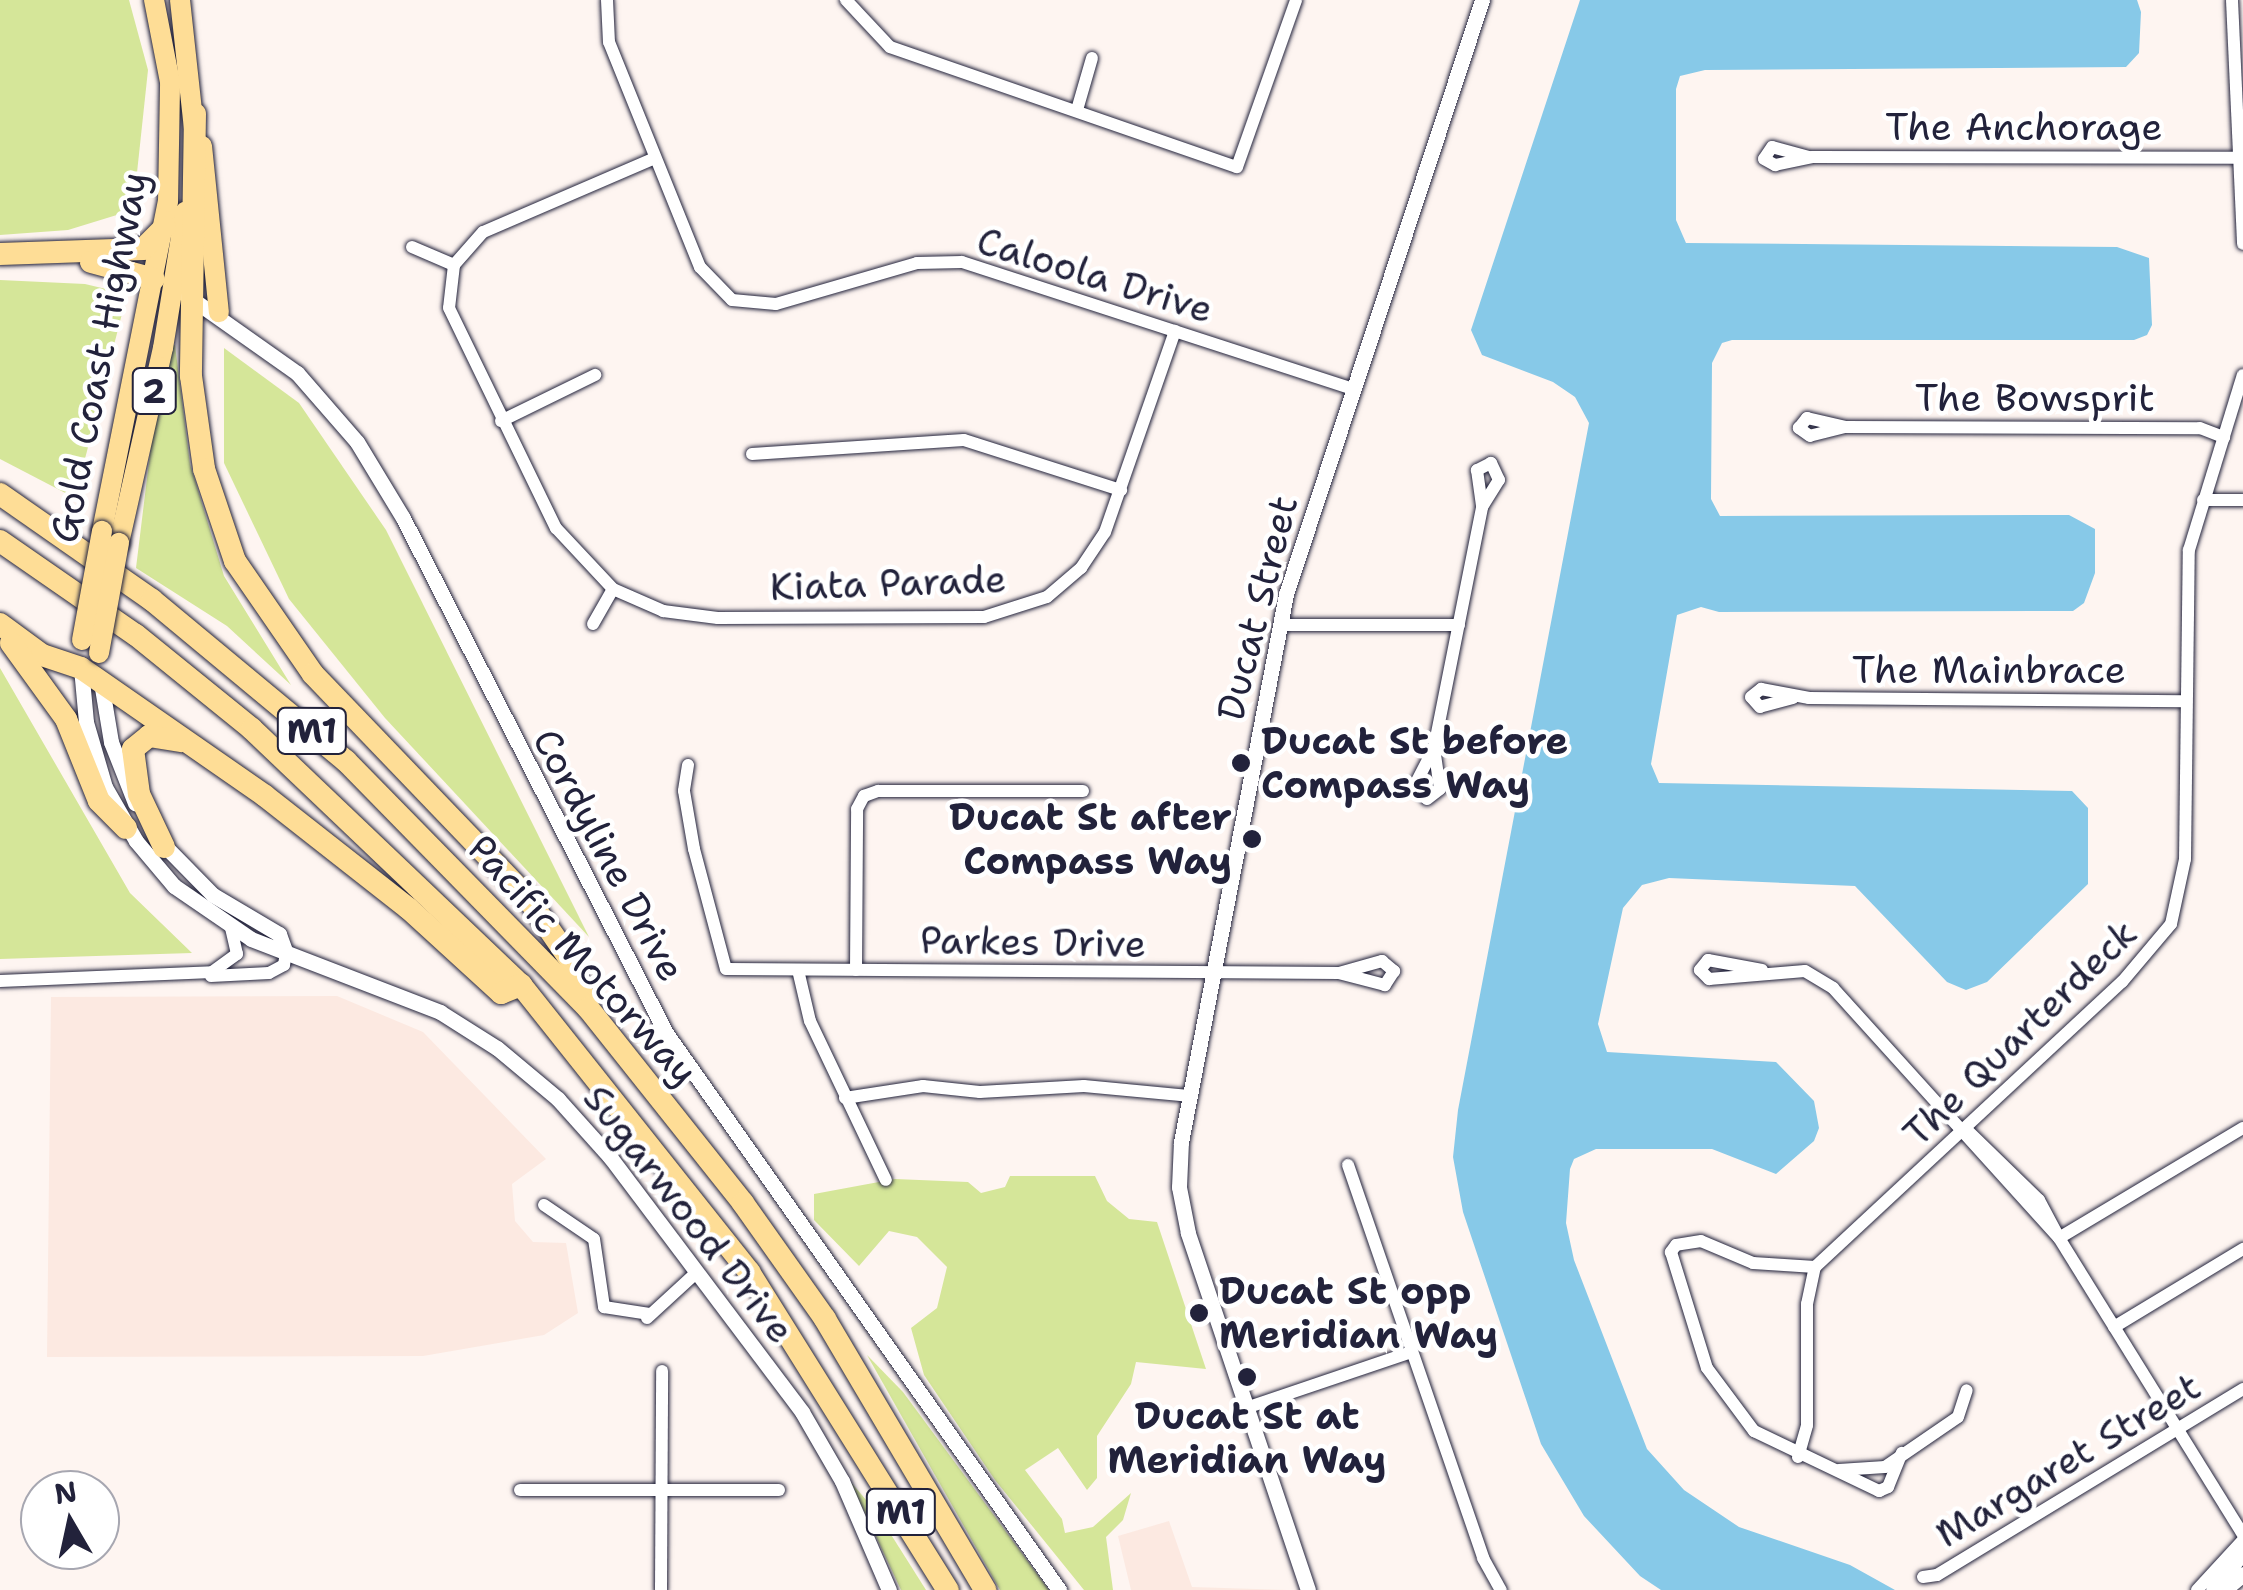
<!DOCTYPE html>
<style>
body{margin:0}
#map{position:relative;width:2243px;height:1590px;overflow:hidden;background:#fef5f1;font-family:"Shantell Sans",sans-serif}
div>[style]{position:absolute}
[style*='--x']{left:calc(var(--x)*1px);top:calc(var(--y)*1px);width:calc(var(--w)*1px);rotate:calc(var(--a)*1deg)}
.built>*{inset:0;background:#fce9e1}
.green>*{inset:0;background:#d5e699}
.water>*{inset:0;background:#87c9e8}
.roads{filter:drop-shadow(0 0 2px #22223b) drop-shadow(0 0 2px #22223b)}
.minor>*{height:12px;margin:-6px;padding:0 6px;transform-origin:6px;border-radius:6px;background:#fff}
.tertiary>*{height:15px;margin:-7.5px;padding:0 7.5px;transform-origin:7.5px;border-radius:7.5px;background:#fff}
.trunk>*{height:20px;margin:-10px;padding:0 10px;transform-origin:10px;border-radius:10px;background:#fedd96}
.motorway>*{height:22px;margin:-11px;padding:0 11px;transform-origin:11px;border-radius:11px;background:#fedd96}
.bridges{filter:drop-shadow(0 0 2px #22223b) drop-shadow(0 0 2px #22223b)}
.trunk-bridge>*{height:20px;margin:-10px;padding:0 10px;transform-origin:10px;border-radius:10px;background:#fedd96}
.dots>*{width:28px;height:28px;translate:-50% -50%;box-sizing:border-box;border:5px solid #fff;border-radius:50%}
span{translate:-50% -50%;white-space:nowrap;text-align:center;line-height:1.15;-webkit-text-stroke:9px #fff;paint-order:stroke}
.shield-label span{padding:2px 8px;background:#fff;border:2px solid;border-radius:8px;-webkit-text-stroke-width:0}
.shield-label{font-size:35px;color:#22223b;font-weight:700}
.street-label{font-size:38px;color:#22223b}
.poi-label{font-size:38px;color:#22223b;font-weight:700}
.left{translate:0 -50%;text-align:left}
.right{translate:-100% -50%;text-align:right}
.north{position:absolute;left:20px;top:1470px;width:100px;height:100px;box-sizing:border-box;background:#fff;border:2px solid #a7a7b1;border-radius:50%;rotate:351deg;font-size:28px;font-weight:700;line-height:40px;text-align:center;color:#22223b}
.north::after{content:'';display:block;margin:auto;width:35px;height:45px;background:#22223b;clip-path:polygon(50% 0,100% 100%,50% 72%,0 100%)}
</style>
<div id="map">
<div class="built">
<i style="clip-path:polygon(337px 996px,423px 1032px,546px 1159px,512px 1184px,515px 1221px,533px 1242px,566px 1243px,578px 1313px,544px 1335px,423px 1356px,47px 1357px,51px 997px)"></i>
<i style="clip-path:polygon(1169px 1521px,1192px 1587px,1287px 1590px,1131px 1590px,1118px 1536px)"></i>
</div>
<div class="green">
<i style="clip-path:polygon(0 0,129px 0,148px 70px,133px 210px,68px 230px,0 235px)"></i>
<i style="clip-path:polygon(0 280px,85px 284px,127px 294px,75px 498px,0 459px)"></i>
<i style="clip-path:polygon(175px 345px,190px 464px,224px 576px,291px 685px,227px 626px,136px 568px,163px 348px)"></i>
<i style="clip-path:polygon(224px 348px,299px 403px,386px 530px,589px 937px,385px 718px,289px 599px,224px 463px)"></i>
<i style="clip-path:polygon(0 668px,130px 893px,192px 953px,0 959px)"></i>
<i style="clip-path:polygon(1010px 1176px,1095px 1176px,1107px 1201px,1129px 1219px,1157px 1222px,1206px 1369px,1136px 1362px,1131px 1384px,1097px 1436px,1097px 1478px,1087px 1490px,1058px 1448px,1025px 1470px,1062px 1519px,1065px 1533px,1093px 1527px,1131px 1493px,1123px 1520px,1106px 1537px,1113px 1590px,1084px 1590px,995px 1480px,924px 1375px,911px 1328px,937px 1308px,947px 1267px,917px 1237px,889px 1231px,859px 1266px,814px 1220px,814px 1194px,895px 1179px,968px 1182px,981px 1193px,1005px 1187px)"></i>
<i style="clip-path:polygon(867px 1355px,903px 1392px,1049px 1590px,1000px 1590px)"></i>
<i style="clip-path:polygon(850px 1481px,878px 1514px,926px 1590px,901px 1590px)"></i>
</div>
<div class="water">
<i style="clip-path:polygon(1580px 0,2137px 0,2141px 12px,2139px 53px,2126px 67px,1705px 70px,1680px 76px,1676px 89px,1676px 220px,1686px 243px,2117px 247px,2149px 258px,2152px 325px,2147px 335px,2134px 340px,1732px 340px,1722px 343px,1712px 363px,1711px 499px,1720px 516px,2069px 515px,2095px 529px,2095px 573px,2084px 603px,2073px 611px,1719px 612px,1701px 607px,1677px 615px,1651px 764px,1659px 783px,2072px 791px,2088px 808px,2088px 884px,1987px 982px,1966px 990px,1947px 982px,1855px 886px,1669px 878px,1642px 885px,1623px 908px,1598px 1024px,1607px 1052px,1776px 1062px,1814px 1101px,1819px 1128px,1814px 1141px,1776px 1174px,1712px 1149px,1596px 1149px,1574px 1159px,1570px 1169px,1566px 1223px,1574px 1260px,1647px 1449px,1684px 1490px,1739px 1527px,1850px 1565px,1895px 1590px,1661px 1590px,1640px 1576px,1584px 1516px,1541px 1444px,1463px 1212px,1453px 1157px,1458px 1110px,1589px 423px,1575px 397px,1553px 382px,1482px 355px,1471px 330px)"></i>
</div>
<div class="roads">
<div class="minor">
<i style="--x:607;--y:0;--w:42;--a:87.3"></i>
<i style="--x:609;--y:42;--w:243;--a:68"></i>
<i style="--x:700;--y:267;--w:46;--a:45.9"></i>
<i style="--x:732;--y:300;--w:44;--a:5.2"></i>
<i style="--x:776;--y:304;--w:147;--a:-16.2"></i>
<i style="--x:917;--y:263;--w:45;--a:-1.3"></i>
<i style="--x:962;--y:262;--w:410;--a:18"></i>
<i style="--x:846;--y:0;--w:64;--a:46.9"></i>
<i style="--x:890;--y:47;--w:367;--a:19.1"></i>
<i style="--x:1237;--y:167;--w:177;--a:-70.5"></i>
<i style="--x:2232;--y:0;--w:244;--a:87.4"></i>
<i style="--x:1077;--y:110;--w:54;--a:-73.9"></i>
<i style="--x:1809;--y:157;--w:38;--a:-165"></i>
<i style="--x:1772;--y:147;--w:14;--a:124"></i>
<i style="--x:1764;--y:159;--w:13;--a:29"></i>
<i style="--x:1775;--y:165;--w:38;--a:-12"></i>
<i style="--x:1812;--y:157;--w:428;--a:0.1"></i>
<i style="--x:655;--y:158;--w:187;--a:156.7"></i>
<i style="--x:483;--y:232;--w:44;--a:131.3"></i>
<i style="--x:454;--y:265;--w:43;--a:96.6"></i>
<i style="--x:449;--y:308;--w:245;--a:64.1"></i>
<i style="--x:556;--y:528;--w:83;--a:46.9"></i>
<i style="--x:613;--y:589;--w:55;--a:23.7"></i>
<i style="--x:663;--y:611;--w:55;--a:7.3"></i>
<i style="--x:718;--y:618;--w:266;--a:-0.2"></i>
<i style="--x:984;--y:617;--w:66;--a:-17.6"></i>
<i style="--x:1047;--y:597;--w:45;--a:-40.5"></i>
<i style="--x:1081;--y:568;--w:43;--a:-56.3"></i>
<i style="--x:1105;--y:532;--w:213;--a:-70.8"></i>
<i style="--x:412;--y:247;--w:46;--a:23.2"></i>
<i style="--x:501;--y:421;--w:105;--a:-26.1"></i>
<i style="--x:1845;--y:427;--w:36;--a:166"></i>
<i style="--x:1810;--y:436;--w:14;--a:-144"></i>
<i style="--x:1799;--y:428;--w:13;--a:-51"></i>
<i style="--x:1807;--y:418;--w:39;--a:13"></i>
<i style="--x:1845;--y:427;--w:355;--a:0.2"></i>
<i style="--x:2200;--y:428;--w:26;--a:21"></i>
<i style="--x:752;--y:454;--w:212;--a:-3.8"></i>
<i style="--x:964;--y:440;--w:165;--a:17.7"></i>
<i style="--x:2203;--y:500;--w:40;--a:0"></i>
<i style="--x:593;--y:624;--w:40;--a:-60.3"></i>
<i style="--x:1280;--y:625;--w:179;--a:0"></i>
<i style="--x:1793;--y:698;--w:34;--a:165"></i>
<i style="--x:1760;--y:707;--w:13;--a:-132"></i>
<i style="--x:1751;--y:697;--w:13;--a:-39"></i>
<i style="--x:1761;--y:689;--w:49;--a:10.6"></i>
<i style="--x:1809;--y:698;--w:375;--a:0.5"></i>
<i style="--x:1434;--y:748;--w:42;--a:117.2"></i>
<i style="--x:1415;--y:785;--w:18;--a:49"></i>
<i style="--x:1427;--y:799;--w:16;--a:-38"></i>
<i style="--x:1440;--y:789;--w:41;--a:-98.3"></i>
<i style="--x:1434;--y:748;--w:246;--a:-78.7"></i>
<i style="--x:1482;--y:507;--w:32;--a:-58"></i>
<i style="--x:1499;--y:480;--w:19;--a:-115"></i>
<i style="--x:1491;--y:463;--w:16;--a:153"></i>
<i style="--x:1477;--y:470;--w:37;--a:82"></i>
<i style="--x:688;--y:765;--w:26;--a:99"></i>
<i style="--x:684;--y:791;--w:59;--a:80.2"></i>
<i style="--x:694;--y:849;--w:124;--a:75.1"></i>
<i style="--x:726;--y:969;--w:613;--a:0.37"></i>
<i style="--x:1339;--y:973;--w:45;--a:-15.6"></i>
<i style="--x:1382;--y:961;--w:16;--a:40"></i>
<i style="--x:1394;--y:971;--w:17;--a:123"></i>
<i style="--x:1385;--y:985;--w:48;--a:-165.4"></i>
<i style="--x:798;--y:970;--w:52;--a:76.8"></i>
<i style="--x:810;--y:1021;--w:176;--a:64.5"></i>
<i style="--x:856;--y:970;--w:161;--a:-89.6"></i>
<i style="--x:857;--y:809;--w:15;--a:-62"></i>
<i style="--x:864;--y:796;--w:15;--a:-20"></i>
<i style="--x:878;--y:791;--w:205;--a:0"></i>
<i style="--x:1762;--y:970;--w:55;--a:-169.5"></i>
<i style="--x:1708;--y:960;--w:13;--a:129"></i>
<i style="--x:1700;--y:970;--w:13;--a:45"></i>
<i style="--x:1709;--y:979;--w:96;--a:-4.8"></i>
<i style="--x:1805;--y:971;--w:33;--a:31"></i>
<i style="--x:1833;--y:988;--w:337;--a:47.9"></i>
<i style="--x:2059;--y:1238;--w:349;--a:58.2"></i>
<i style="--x:211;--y:976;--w:58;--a:-3"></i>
<i style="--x:269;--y:973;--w:17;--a:-28"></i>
<i style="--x:284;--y:965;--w:12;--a:-81"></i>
<i style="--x:0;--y:981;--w:212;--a:-2.4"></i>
<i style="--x:212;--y:972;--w:31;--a:-36"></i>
<i style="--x:237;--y:954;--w:27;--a:-103"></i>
<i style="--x:845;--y:1098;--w:79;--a:-8.7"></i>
<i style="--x:923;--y:1086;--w:57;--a:6"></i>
<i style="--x:980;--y:1092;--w:104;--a:-3.3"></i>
<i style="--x:1084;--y:1086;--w:105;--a:5.4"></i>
<i style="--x:1968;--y:1131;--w:99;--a:44.2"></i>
<i style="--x:2039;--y:1200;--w:40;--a:62"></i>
<i style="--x:1348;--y:1165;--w:416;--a:71"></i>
<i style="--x:1483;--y:1558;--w:37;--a:61"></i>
<i style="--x:544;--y:1205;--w:60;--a:34.2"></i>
<i style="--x:594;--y:1239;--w:69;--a:81.6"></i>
<i style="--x:604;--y:1307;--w:46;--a:8.8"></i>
<i style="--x:2059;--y:1238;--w:214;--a:-30.9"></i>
<i style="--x:1815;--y:1267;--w:62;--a:-176.3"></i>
<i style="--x:1753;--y:1263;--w:56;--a:-157.1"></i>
<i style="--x:1701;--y:1241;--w:25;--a:171"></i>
<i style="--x:1676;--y:1245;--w:9;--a:126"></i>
<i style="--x:1671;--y:1252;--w:121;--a:72.8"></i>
<i style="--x:1707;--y:1368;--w:79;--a:53.3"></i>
<i style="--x:1754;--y:1431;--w:139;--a:25.6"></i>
<i style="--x:1879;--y:1491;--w:10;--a:-24"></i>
<i style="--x:1888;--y:1487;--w:37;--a:-68"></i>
<i style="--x:647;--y:1318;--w:68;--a:-42.6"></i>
<i style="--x:2114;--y:1327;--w:151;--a:-31.2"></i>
<i style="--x:1246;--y:1408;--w:174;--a:-18.7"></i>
<i style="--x:1798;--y:1457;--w:33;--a:-74"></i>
<i style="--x:1807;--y:1425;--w:121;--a:-90"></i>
<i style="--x:1807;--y:1304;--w:38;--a:-78"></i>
<i style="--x:1815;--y:1267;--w:419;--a:-42.9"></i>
<i style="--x:2122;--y:982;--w:76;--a:-49.8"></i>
<i style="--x:2171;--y:924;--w:66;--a:-77.8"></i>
<i style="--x:2185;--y:859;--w:309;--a:-89.3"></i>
<i style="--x:2189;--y:550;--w:183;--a:-72.9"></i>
<i style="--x:1839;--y:1470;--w:46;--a:-3.7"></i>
<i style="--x:1885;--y:1467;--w:88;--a:-34.4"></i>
<i style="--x:1958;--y:1417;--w:28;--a:-72"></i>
<i style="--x:520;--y:1490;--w:259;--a:0"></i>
<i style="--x:1923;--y:1577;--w:14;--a:-8"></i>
<i style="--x:1937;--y:1575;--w:358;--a:-31.3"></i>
<i style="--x:661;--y:1590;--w:219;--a:-89.7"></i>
<i style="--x:2197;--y:1590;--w:68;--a:-47.4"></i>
</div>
<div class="tertiary">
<i style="--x:185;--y:294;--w:137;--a:35.2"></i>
<i style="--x:297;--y:373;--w:91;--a:49"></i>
<i style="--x:357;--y:442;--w:89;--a:58.8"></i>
<i style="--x:403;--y:518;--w:578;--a:62.95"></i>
<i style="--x:666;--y:1033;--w:682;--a:54.79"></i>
<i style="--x:81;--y:668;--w:54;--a:84.7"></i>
<i style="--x:86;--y:722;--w:68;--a:73.7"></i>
<i style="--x:105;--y:787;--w:62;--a:60.1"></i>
<i style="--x:136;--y:841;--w:59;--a:49.8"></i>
<i style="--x:174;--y:886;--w:93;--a:34.5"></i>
<i style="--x:251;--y:939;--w:203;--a:21.1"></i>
<i style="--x:440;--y:1012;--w:67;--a:32.3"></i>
<i style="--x:497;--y:1048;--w:80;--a:39.9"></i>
<i style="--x:558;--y:1099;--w:78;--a:48.1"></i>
<i style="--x:610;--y:1157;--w:319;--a:53"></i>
<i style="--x:802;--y:1412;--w:80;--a:59.9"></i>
<i style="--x:842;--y:1481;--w:119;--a:66.7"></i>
<i style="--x:101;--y:682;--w:61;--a:80.5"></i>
<i style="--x:111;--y:742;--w:66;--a:68.5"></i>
<i style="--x:158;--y:839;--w:78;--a:45.5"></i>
<i style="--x:213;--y:895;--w:77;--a:30.6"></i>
<i style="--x:279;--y:934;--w:20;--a:70"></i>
<i style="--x:1308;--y:1590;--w:377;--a:-108.6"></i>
<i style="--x:1188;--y:1233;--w:47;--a:-101.1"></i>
<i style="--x:1179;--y:1187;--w:45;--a:-87.5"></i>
<i style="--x:1181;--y:1142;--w:558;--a:-79.15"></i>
<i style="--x:1286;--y:594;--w:626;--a:-71.74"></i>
<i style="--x:2213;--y:1590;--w:48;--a:-51.7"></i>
<i style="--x:2224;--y:1590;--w:25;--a:-40"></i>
</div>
<div class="trunk">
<i style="--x:180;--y:0;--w:130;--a:83.8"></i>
<i style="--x:202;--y:146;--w:167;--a:84.2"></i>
<i style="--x:102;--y:531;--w:336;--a:-78.7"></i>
<i style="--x:168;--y:202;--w:120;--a:-89"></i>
<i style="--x:170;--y:82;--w:84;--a:-101"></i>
<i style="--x:119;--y:543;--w:200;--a:-77.3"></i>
<i style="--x:163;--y:348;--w:138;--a:-80.8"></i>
</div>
<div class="motorway">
<i style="--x:195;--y:114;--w:262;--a:90.9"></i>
<i style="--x:191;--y:376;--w:94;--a:82"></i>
<i style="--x:204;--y:469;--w:97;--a:71.4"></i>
<i style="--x:235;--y:561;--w:137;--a:55.4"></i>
<i style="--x:313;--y:674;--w:309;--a:46.2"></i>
<i style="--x:527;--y:897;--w:78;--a:55.5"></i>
<i style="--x:571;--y:961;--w:41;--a:70.3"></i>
<i style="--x:0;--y:254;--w:143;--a:-2"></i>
<i style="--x:143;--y:249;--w:31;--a:-45"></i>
<i style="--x:91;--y:262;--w:65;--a:15.1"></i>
<i style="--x:0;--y:494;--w:185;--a:34.9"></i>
<i style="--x:152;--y:600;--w:252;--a:39.7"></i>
<i style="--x:346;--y:761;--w:346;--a:45.6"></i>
<i style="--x:588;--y:1008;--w:249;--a:51.5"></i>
<i style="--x:743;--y:1203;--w:142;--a:54.7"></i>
<i style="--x:825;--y:1319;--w:315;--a:59.4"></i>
<i style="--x:0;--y:541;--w:165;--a:34.7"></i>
<i style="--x:136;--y:635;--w:149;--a:39"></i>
<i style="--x:252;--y:729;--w:371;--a:43.6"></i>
<i style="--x:521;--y:985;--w:367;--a:51.5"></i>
<i style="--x:749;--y:1272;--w:375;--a:58"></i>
<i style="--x:0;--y:624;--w:52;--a:36.4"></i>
<i style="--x:42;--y:655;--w:41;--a:18.4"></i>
<i style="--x:81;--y:668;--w:224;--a:34.8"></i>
<i style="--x:265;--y:796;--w:182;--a:38.1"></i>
<i style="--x:408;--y:908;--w:126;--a:42.4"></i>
<i style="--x:501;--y:993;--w:22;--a:-22"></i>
<i style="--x:11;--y:643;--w:94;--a:54.1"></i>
<i style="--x:66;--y:719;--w:88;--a:68.1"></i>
<i style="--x:99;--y:801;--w:38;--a:45"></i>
<i style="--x:164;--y:847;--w:59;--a:-115.3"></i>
<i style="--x:139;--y:794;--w:45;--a:-97.6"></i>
<i style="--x:133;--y:749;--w:21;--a:-39"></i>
<i style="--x:149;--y:736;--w:33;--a:9"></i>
</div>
</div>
<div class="bridges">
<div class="trunk-bridge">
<i style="--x:82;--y:640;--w:111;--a:-79.6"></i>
<i style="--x:99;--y:653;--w:112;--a:-79.7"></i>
</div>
</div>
<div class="dots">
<i style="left:1241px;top:763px;background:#22223b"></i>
<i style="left:1252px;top:839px;background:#22223b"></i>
<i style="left:1199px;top:1313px;background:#22223b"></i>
<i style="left:1247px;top:1377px;background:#22223b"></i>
</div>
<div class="shield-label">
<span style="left:154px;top:391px">2</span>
<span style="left:312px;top:731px">M1</span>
<span style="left:901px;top:1512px">M1</span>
</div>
<div class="street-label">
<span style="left:2024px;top:127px">The Anchorage</span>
<span style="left:1095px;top:275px;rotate:17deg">Caloola Drive</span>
<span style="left:99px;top:357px;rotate:-79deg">Gold Coast Highway</span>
<span style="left:2035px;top:398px">The Bowsprit</span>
<span style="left:888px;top:583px;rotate:-2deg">Kiata Parade</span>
<span style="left:1257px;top:608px;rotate:-76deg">Ducat Street</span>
<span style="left:1989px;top:670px">The Mainbrace</span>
<span style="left:609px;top:855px;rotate:62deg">Cordyline Drive</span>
<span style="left:1033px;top:942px;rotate:1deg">Parkes Drive</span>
<span style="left:583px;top:960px;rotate:48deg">Pacific Motorway</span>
<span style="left:2020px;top:1033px;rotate:-44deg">The Quarterdeck</span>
<span style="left:689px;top:1214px;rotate:52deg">Sugarwood Drive</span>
<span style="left:2068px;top:1460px;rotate:-31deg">Margaret Street</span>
</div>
<div class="poi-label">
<span class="left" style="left:1261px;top:763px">Ducat St before<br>Compass Way</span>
<span class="right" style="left:1232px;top:839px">Ducat St after<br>Compass Way</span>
<span class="left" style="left:1219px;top:1313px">Ducat St opp<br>Meridian Way</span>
<span style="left:1247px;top:1438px">Ducat St at<br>Meridian Way</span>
</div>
<div class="north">N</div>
</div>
